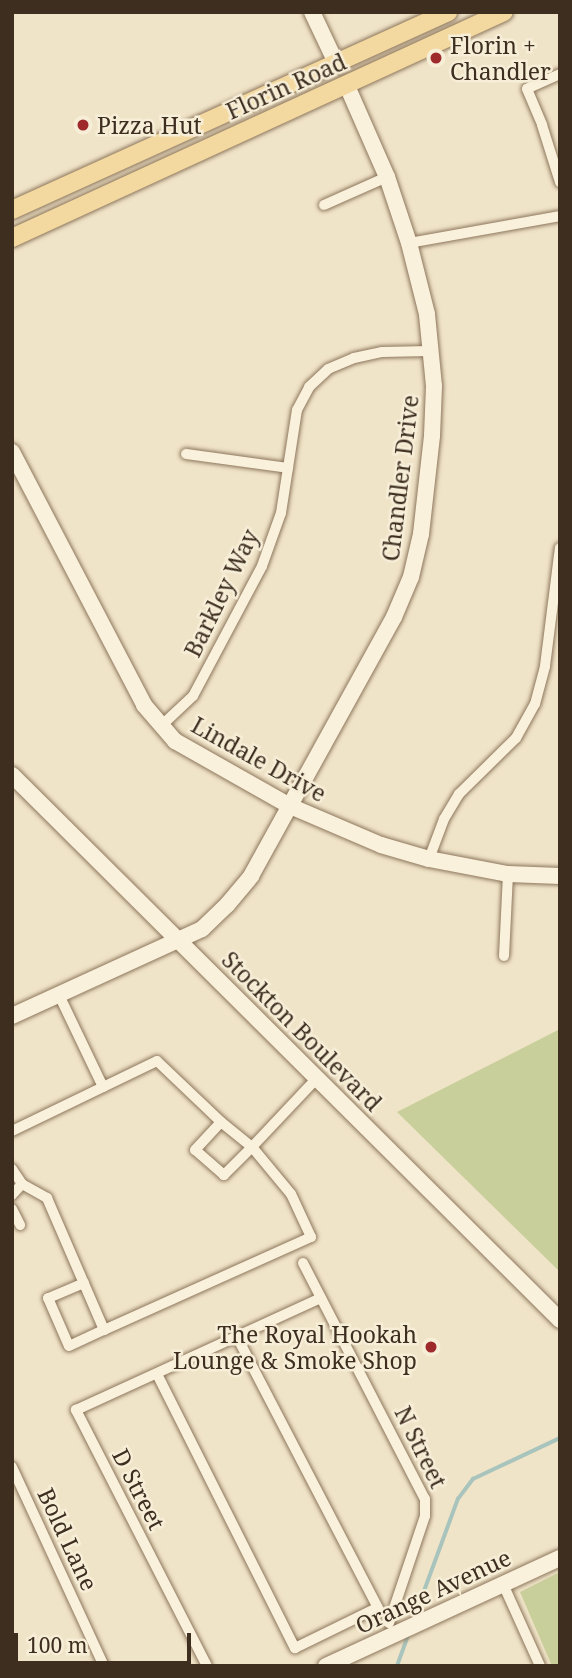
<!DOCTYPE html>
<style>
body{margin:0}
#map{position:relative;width:572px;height:1678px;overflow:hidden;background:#f0e4c8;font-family:"Noto Serif",serif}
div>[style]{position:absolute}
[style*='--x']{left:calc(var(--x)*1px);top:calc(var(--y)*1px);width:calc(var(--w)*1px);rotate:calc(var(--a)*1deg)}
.green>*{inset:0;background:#c9cf9b}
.stream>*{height:3.5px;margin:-1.75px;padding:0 1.75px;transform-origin:1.75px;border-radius:1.75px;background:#a9c4bc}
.roads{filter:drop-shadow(0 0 2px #8d765c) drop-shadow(0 0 2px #8d765c)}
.street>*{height:10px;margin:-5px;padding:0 5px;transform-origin:5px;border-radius:5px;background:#faf1dc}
.secondary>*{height:16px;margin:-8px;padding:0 8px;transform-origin:8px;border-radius:8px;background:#faf1dc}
.primary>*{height:18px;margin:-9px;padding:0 9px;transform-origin:9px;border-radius:9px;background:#f3d9a0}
.dots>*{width:19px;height:19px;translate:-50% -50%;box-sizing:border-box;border:4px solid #f7eed8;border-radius:50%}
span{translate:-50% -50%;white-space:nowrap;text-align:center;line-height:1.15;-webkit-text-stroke:5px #f7eed8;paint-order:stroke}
.poi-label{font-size:23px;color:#3d2e20}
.left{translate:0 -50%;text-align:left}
.right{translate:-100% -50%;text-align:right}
.street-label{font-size:23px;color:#3d2e20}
.frame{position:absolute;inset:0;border:14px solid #3d2e20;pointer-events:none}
.scale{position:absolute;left:14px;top:1633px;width:177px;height:32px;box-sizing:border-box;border:4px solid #3d2e20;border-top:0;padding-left:9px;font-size:21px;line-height:24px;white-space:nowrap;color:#3d2e20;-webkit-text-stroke:5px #f7eed8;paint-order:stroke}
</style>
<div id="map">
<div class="green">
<i style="clip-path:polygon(560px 1029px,560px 1272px,397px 1112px)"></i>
<i style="clip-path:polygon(560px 1572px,560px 1666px,552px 1666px,520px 1592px)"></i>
</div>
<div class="stream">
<i style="--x:413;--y:1621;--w:130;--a:-69.8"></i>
<i style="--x:458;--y:1499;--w:25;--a:-53"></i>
<i style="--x:473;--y:1479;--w:96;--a:-25.2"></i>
<i style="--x:397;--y:1666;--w:33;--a:-70"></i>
</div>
<div class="roads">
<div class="street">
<i style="--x:560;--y:74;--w:36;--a:156"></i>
<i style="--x:527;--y:89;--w:39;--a:67"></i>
<i style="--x:542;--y:125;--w:60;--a:72.5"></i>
<i style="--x:324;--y:205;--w:69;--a:-24"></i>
<i style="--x:409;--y:243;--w:153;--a:-10.1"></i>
<i style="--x:186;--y:454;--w:103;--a:7.8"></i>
<i style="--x:161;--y:726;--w:44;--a:-43.2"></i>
<i style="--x:193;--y:696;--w:147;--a:-62"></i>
<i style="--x:262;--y:566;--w:56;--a:-70.3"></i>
<i style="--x:281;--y:513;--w:104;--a:-81.2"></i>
<i style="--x:297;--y:410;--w:26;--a:-62"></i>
<i style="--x:309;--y:387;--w:26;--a:-43"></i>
<i style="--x:328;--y:369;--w:28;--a:-23"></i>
<i style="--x:354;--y:358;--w:29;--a:-12"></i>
<i style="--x:382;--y:352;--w:47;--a:-1.2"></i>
<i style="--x:429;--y:859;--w:43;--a:-69.4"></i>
<i style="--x:444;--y:819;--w:29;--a:-59"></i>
<i style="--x:459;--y:794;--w:80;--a:-44.5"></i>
<i style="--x:516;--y:738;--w:39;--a:-61"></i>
<i style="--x:535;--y:704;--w:39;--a:-75"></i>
<i style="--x:545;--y:666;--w:119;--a:-82.8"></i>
<i style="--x:504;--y:956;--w:82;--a:-87.2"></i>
<i style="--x:59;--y:995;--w:102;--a:64.4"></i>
<i style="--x:221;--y:1122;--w:40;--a:39"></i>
<i style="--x:252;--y:1147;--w:40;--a:135"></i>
<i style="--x:224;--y:1175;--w:38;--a:-139"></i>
<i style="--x:195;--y:1150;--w:38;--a:-47"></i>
<i style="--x:12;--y:1131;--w:161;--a:-25.8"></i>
<i style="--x:157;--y:1061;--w:88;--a:43.6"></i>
<i style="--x:12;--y:1169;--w:18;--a:56"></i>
<i style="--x:12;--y:1195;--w:15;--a:-48"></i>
<i style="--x:22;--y:1184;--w:29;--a:29"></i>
<i style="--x:47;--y:1198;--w:144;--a:66.6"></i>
<i style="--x:104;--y:1330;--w:227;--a:-24.2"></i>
<i style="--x:311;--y:1237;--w:47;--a:-114.9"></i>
<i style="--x:291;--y:1194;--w:61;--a:-129.7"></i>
<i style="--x:252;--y:1147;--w:95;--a:-46.7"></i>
<i style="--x:12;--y:1209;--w:18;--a:63"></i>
<i style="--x:303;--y:1263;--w:266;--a:62.7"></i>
<i style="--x:425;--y:1499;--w:17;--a:90"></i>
<i style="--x:425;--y:1516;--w:113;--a:108.6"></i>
<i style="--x:84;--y:1283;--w:39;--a:157"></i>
<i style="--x:48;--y:1298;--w:52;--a:66.4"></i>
<i style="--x:69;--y:1346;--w:38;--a:-25"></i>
<i style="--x:237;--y:1337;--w:310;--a:62.5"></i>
<i style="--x:157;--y:1374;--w:307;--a:63.3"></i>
<i style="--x:295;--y:1648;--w:91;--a:-26"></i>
<i style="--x:12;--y:1467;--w:219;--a:65.2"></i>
<i style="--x:503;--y:1584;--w:90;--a:65.7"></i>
<i style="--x:207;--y:1666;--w:288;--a:-117.1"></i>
<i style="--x:76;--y:1410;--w:269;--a:-24.6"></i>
</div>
<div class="secondary">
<i style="--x:312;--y:12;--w:59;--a:64.7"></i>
<i style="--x:12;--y:452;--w:285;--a:62.4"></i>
<i style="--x:144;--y:705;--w:48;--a:49.3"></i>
<i style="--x:175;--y:741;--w:132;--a:29.5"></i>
<i style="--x:290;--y:806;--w:99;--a:23.2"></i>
<i style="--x:381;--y:845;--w:50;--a:16.3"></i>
<i style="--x:429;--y:859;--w:80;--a:10.8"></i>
<i style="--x:508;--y:874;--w:52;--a:2.2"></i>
<i style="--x:12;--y:775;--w:773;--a:44.84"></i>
<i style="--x:12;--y:1016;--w:209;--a:-24.6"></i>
<i style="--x:202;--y:929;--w:35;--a:-44"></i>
<i style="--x:227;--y:905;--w:38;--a:-50"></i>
<i style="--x:251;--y:876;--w:296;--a:-61.1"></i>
<i style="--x:394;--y:617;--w:43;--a:-67"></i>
<i style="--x:411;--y:577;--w:44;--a:-76.9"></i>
<i style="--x:421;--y:534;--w:99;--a:-83.6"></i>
<i style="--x:432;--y:436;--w:50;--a:-87.7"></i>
<i style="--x:434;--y:386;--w:72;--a:-95.6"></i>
<i style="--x:427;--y:314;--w:73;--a:-104.2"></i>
<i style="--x:409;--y:243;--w:70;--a:-108.4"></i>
<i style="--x:387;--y:177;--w:99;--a:-113.7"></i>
<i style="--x:326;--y:1666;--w:258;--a:-24.8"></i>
</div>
<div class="primary">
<i style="--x:12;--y:210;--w:479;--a:-24.4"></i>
<i style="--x:12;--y:238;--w:541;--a:-24.67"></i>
</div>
</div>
<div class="dots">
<i style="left:436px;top:58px;background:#9e2a2b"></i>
<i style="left:83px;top:125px;background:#9e2a2b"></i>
<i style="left:431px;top:1347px;background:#9e2a2b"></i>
</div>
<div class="poi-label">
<span class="left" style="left:450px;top:58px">Florin +<br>Chandler</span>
<span class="left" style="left:97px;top:125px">Pizza Hut</span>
<span class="right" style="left:417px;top:1347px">The Royal Hookah<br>Lounge &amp; Smoke Shop</span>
</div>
<div class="street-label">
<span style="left:286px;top:86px;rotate:-24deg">Florin Road</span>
<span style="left:400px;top:478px;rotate:-83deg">Chandler Drive</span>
<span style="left:221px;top:593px;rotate:-64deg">Barkley Way</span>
<span style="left:259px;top:759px;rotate:29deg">Lindale Drive</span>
<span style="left:302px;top:1031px;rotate:45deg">Stockton Boulevard</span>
<span style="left:421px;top:1447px;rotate:64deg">N Street</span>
<span style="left:139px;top:1489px;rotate:63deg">D Street</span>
<span style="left:68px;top:1539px;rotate:65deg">Bold Lane</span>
<span style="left:433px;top:1591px;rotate:-25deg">Orange Avenue</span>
</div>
<div class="frame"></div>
<div class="scale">100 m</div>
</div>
